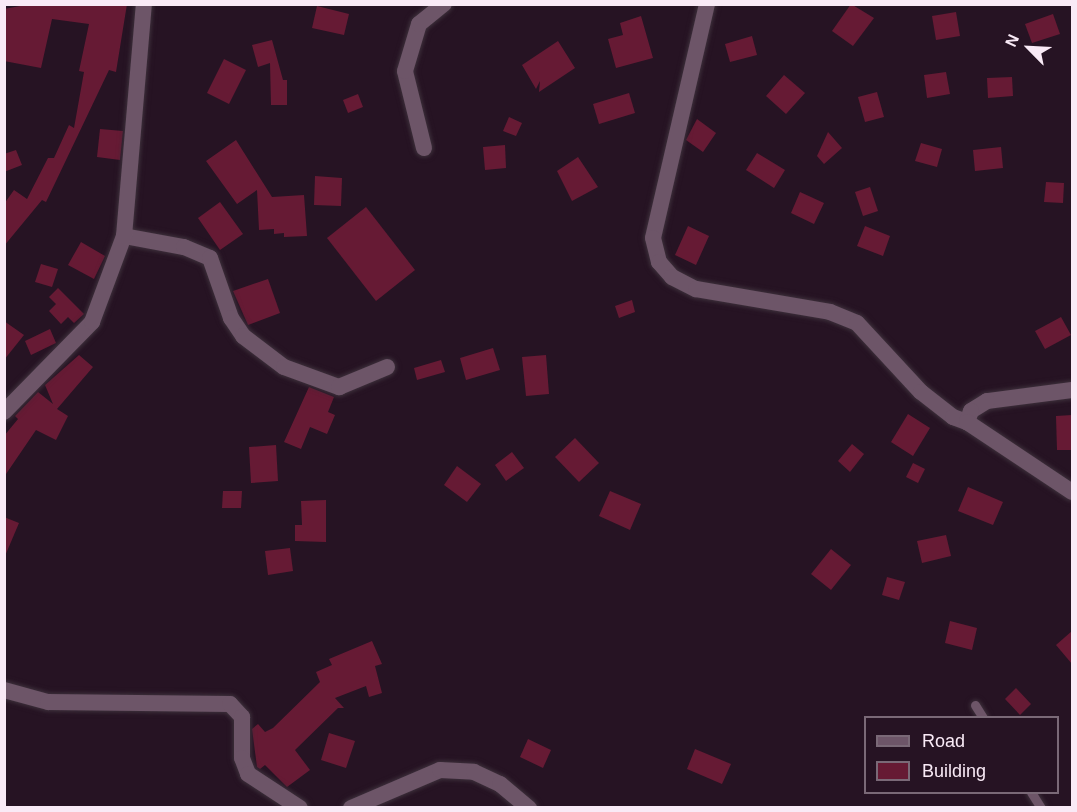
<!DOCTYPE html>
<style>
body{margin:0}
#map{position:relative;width:1077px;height:812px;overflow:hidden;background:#261323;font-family:Helvetica,sans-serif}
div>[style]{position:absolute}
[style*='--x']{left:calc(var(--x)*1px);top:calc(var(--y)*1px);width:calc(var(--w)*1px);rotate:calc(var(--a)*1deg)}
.building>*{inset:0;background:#661a34}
.roads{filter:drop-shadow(0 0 2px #3d303b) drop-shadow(0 0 2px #3d303b)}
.service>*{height:9px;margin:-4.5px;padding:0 4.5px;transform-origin:4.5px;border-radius:4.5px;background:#6d5568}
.minor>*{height:16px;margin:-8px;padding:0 8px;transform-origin:8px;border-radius:8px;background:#6d5568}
span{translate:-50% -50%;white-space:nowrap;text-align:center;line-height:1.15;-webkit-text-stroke:5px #261323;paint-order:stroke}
.frame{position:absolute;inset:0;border:6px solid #f9eaf6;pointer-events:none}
.legend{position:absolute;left:864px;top:716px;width:195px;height:78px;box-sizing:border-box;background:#261323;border:2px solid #7a6977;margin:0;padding:8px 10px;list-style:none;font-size:18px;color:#f9eaf6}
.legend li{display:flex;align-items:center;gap:12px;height:30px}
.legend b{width:30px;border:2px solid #7a6977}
.north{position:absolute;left:999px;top:18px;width:60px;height:60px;-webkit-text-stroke:4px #261323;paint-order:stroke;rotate:294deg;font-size:16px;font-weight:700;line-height:24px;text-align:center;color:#f9eaf6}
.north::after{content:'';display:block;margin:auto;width:21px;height:27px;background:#f9eaf6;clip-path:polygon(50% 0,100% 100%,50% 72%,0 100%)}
</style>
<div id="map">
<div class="building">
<i style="clip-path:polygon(31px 4px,127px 4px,116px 72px,109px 70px,46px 202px,42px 200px,4px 246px,4px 204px,14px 190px,27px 199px,48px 158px,54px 158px,69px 125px,74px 128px,84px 72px,79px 71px,89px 24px,52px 19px,41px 68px,4px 61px,4px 9px)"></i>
<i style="clip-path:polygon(851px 4px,874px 18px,853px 46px,832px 31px)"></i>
<i style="clip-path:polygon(317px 6px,349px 14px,344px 35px,312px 28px)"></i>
<i style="clip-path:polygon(956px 12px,960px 36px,936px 40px,932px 16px)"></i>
<i style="clip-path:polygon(1053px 14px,1060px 34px,1032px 43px,1025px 24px)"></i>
<i style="clip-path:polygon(641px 16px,653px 58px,616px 68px,608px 39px,623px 35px,620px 23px)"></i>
<i style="clip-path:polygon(752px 36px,757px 55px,730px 62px,725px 44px)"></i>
<i style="clip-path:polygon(272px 40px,283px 80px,287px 80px,287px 105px,271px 105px,270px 63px,258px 67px,252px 45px)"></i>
<i style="clip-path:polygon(558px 41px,575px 68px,539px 92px,540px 81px,536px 89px,522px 65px)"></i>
<i style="clip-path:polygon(224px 59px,246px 70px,229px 104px,207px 93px)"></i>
<i style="clip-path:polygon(946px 72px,950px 94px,927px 98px,924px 75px)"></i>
<i style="clip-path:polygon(784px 75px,805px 93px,786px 114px,766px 96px)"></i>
<i style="clip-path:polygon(1012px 77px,1013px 96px,988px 98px,987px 78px)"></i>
<i style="clip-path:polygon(877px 92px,884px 117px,865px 122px,858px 97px)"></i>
<i style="clip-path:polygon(629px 93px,635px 113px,599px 124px,593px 104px)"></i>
<i style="clip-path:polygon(358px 94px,363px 107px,348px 113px,343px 100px)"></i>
<i style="clip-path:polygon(509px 117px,522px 123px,516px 136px,503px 131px)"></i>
<i style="clip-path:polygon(697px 119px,716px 133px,703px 152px,686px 140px)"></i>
<i style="clip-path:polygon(100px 129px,123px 131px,120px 160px,97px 157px)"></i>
<i style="clip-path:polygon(828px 132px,842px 148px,824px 164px,817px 156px)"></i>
<i style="clip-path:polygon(236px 140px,272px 197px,304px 195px,307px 236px,284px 237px,284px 233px,274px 234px,274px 229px,259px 230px,257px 190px,237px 204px,206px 161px)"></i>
<i style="clip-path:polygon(921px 143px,942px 149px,937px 167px,915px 161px)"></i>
<i style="clip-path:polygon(505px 145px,506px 168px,485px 170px,483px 147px)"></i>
<i style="clip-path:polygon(1001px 147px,1003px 168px,975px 171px,973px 150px)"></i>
<i style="clip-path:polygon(16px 150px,22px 165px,4px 172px,4px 154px)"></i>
<i style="clip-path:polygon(757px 153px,785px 170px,774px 188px,746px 170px)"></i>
<i style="clip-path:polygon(578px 157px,598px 187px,572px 201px,557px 171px)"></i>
<i style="clip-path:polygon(315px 176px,342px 178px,341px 206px,314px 205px)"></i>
<i style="clip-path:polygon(1046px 182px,1064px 183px,1063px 203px,1044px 202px)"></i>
<i style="clip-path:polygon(870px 187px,878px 211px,863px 216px,855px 192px)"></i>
<i style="clip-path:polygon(800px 192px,824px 203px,814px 224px,791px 213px)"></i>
<i style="clip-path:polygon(220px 202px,243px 234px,220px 250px,198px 218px)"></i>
<i style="clip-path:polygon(366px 207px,415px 270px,376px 301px,327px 238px)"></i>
<i style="clip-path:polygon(688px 226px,709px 236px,696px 265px,675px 255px)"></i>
<i style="clip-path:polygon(865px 226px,890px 236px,883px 256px,857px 246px)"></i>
<i style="clip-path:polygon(81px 242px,105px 256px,94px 279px,68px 265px)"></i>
<i style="clip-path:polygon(41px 264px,58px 269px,52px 287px,35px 282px)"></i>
<i style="clip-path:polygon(268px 279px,280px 313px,248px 325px,233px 291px)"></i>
<i style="clip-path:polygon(58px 288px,84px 314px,74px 323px,68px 317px,61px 324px,49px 311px,56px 304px,49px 297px)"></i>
<i style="clip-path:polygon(632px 300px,635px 312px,619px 318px,615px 306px)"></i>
<i style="clip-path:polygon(1061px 317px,1071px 335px,1045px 349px,1035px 331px)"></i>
<i style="clip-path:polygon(4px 321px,24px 335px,4px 360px)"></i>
<i style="clip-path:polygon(50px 329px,56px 343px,31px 355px,25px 341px)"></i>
<i style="clip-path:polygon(493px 348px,500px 370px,466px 380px,460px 358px)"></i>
<i style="clip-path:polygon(79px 355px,93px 367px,57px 409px,68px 416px,56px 440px,36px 430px,4px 477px,4px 436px,18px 419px,15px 416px,38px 392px,53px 404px,45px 385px)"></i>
<i style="clip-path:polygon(546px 355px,549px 394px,526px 396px,522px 357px)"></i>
<i style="clip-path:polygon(441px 360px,445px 372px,417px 380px,414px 368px)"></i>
<i style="clip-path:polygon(309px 387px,334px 397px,328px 412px,335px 415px,327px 434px,310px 427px,301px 449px,284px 442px)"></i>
<i style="clip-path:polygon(908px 414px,930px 428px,913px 456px,891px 442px)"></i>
<i style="clip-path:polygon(1072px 415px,1072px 450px,1057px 450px,1056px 416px)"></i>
<i style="clip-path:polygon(575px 438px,599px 463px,579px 482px,555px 457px)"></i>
<i style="clip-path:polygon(852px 444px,864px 454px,850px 472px,838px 461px)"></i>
<i style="clip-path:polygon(276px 445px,278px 481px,251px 483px,249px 447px)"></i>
<i style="clip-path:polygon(512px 452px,524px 468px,506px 481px,495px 465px)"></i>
<i style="clip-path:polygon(913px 463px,925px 469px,918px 483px,906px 477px)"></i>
<i style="clip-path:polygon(457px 466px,481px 484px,467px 502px,444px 485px)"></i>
<i style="clip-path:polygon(968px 487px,1003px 502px,993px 525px,958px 511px)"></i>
<i style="clip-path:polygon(223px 491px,242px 491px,241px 508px,222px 508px)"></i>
<i style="clip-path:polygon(610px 491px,641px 504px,630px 530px,599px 516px)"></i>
<i style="clip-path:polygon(326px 500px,326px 542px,295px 541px,295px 525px,302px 525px,301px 501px)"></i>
<i style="clip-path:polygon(4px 517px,19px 523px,5px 556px,4px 556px)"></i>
<i style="clip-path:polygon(946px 535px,951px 556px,922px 563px,917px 541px)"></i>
<i style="clip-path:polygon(290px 548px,293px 571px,268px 575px,265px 551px)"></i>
<i style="clip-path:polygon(831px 549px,851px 565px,831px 590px,811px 574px)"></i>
<i style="clip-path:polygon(887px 577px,905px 582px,899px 600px,882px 595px)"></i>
<i style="clip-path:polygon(950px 621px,977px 628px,972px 650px,945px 643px)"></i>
<i style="clip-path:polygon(1072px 631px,1072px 664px,1056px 645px)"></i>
<i style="clip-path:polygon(372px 641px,382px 664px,375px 666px,382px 693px,369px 697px,366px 686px,335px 698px,344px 708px,338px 708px,295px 750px,310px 770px,287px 787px,265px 765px,260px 769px,257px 767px,252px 729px,258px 724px,265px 732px,273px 728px,320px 682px,316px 672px,332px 665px,329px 659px)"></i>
<i style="clip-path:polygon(1016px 688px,1031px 704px,1020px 715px,1005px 699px)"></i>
<i style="clip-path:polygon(329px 733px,355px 741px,346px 768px,321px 760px)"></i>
<i style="clip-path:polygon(528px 739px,551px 750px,543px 768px,520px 757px)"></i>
<i style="clip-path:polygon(695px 749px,731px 764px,722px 784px,687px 769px)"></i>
</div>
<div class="roads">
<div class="service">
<i style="--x:975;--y:705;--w:15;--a:58"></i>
<i style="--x:1031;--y:792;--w:19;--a:58"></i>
</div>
<div class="minor">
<i style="--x:707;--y:4;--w:240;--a:103"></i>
<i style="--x:653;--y:238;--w:25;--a:76"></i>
<i style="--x:659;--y:262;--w:20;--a:49"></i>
<i style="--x:672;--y:277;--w:27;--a:27"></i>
<i style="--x:696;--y:289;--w:136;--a:9.7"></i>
<i style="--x:830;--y:312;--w:29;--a:22"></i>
<i style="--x:857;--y:323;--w:94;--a:47.2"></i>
<i style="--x:921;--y:392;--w:41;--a:38"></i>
<i style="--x:953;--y:417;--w:15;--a:20"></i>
<i style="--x:424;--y:148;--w:79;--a:-103.9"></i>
<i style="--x:405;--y:71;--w:49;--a:-73.4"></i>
<i style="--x:419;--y:24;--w:32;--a:-39"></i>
<i style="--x:124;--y:236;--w:61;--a:10.4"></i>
<i style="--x:184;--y:247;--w:28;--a:23"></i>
<i style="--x:210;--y:258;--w:64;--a:70.7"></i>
<i style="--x:231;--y:318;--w:22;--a:56"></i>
<i style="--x:243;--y:336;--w:51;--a:37.1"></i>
<i style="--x:284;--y:367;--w:59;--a:20"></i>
<i style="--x:339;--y:387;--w:52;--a:-22.6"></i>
<i style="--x:1072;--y:390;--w:86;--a:172.6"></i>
<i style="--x:987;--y:401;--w:19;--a:148"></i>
<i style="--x:971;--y:411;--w:12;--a:110"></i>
<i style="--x:967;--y:422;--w:126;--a:33.7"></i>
<i style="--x:4;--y:412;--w:126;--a:-45.6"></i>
<i style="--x:92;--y:322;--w:92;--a:-69.6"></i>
<i style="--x:124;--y:236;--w:233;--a:-85.1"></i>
<i style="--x:4;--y:690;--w:46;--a:15.3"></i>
<i style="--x:48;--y:702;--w:182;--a:0.6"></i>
<i style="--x:230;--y:704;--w:18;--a:47"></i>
<i style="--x:242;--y:717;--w:41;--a:90"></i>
<i style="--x:242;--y:758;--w:17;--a:69"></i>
<i style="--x:248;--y:774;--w:62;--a:33.2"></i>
<i style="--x:351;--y:808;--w:97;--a:-23.1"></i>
<i style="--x:440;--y:770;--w:34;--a:3"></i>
<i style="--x:474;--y:772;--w:29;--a:25"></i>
<i style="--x:500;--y:784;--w:38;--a:40"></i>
</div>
</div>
<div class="frame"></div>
<ul class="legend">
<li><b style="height:8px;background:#6d5568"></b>Road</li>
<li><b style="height:16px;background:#661a34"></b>Building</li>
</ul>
<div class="north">N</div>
</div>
